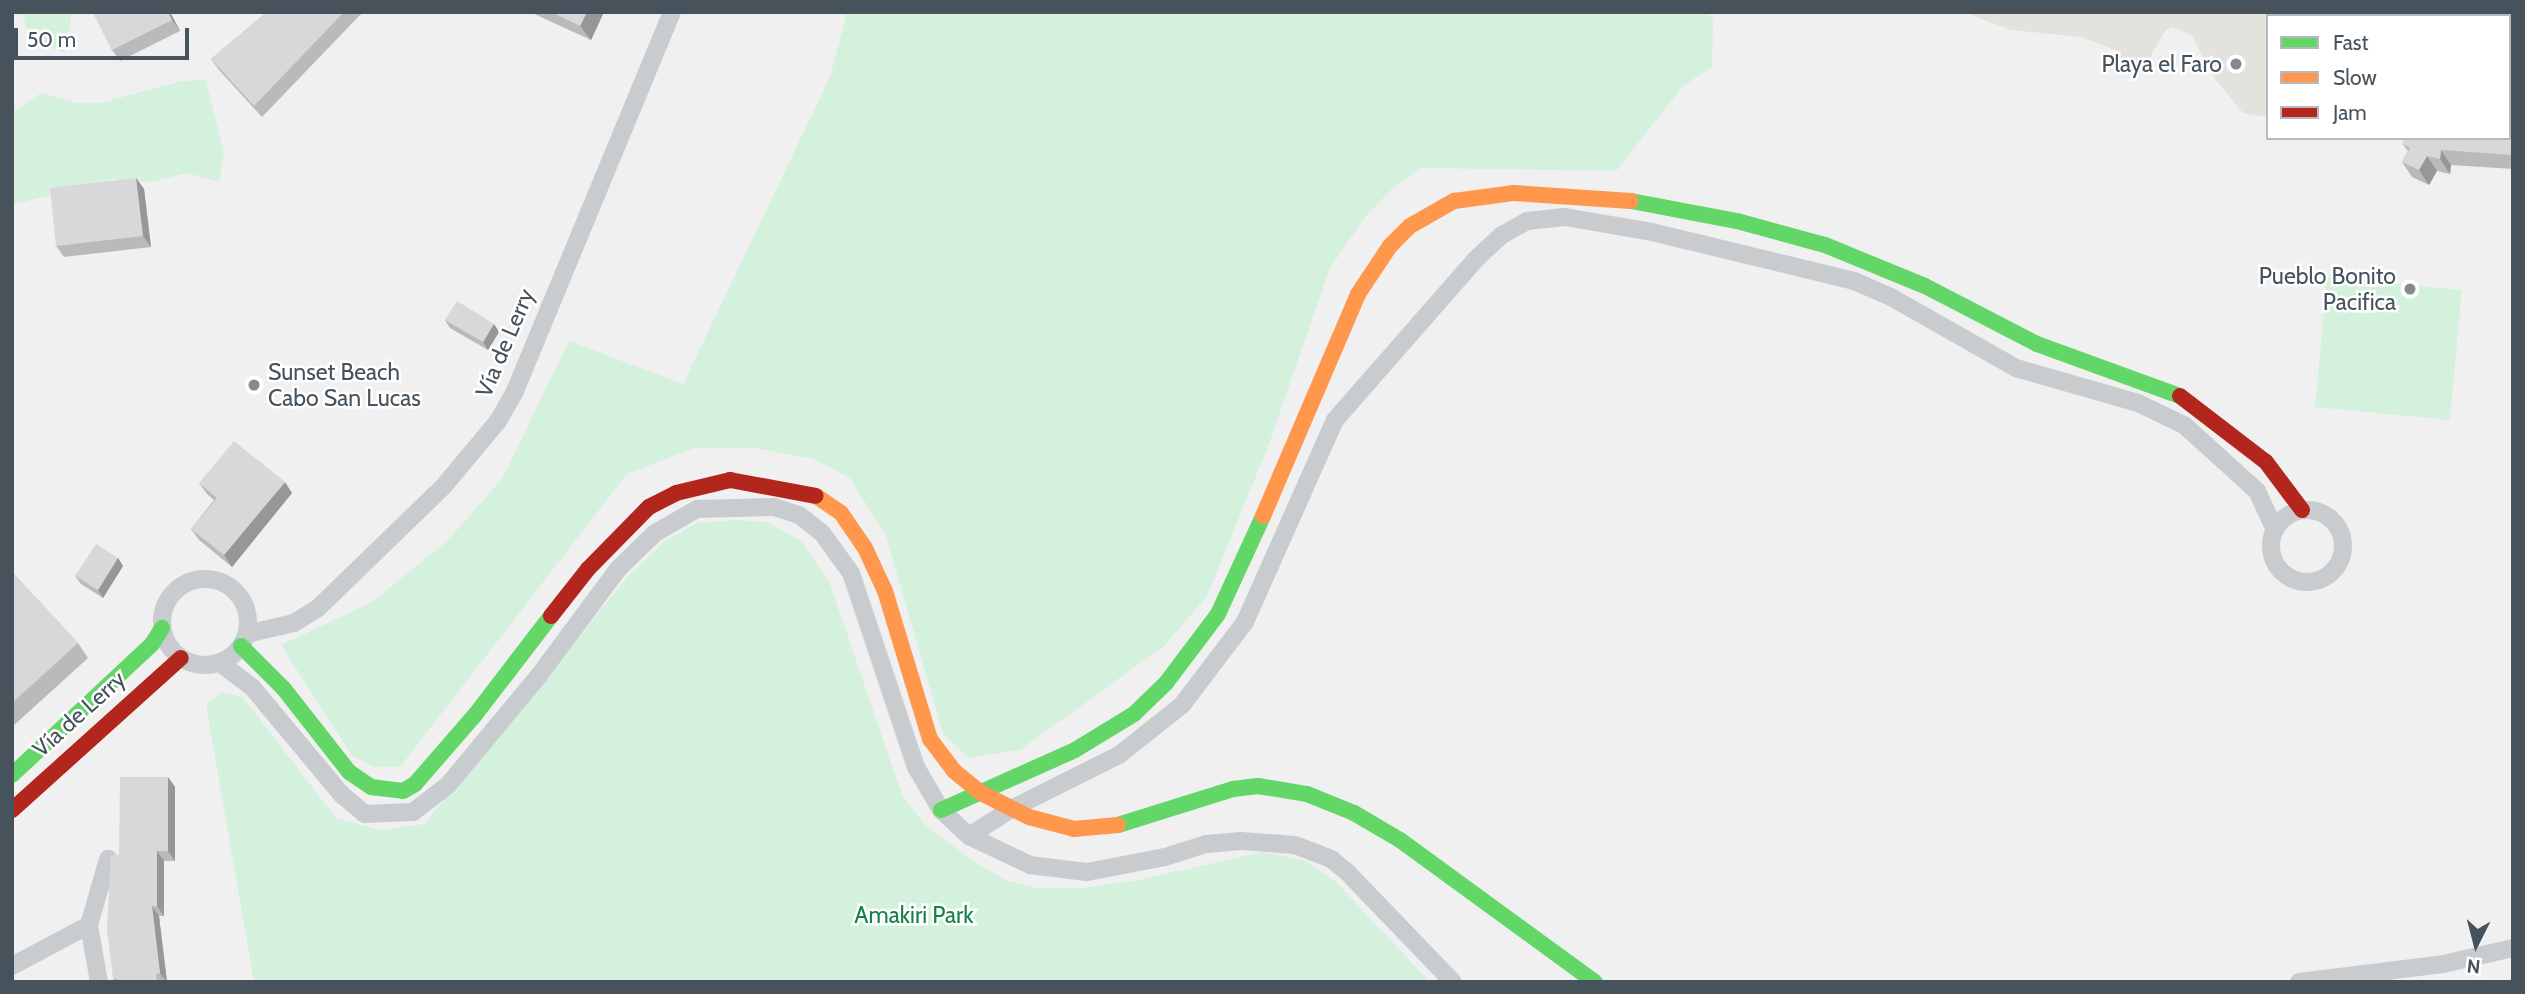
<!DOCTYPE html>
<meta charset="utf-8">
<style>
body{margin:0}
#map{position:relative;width:2525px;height:994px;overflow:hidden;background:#f1f0f0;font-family:Cabin,sans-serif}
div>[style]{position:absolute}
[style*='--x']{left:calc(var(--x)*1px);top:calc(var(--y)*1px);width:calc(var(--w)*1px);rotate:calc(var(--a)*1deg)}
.green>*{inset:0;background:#d4f1de}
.sand>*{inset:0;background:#e4e2dc}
.street>*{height:18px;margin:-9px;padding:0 9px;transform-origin:9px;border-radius:9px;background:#c9ccce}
.street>.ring{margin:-9px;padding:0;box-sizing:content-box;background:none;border:18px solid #c9ccce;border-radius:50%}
.fast>*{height:16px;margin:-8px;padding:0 8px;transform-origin:8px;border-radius:8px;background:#63d668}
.slow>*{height:16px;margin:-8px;padding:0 8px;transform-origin:8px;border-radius:8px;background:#ff974d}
.jam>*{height:16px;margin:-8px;padding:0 8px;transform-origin:8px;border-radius:8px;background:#b3261e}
.wall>*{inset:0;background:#bababb}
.shaded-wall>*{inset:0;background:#979799}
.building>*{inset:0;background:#d8d8da}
.dots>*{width:19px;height:19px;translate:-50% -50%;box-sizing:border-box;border:4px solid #fff;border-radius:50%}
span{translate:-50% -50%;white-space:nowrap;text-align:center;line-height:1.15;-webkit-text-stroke:5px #fff;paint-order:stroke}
.poi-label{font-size:23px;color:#46535d}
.right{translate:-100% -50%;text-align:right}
.left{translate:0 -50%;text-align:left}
.street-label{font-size:23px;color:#46535d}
.park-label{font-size:23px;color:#148148}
.frame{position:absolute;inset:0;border:14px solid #46535d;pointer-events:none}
.legend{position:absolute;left:2266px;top:14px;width:245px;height:126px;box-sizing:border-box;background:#fff;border:2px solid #b5babe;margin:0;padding:9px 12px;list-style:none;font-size:21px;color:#46535d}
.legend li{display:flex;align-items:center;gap:14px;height:35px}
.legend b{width:35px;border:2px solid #b5babe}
.north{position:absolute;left:2441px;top:910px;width:70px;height:70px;-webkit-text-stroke:5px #fff;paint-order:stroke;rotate:186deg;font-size:19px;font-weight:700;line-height:28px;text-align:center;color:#46535d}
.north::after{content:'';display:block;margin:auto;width:24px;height:32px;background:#46535d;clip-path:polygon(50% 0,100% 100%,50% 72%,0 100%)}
.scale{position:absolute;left:14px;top:28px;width:175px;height:32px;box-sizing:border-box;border:4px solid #46535d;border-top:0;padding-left:9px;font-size:21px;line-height:24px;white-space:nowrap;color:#46535d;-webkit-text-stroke:5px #fff;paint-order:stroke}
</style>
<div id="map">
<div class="green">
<i style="clip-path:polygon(22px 12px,72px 12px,65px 53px,42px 43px,27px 29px)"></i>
<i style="clip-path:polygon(847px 12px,1708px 12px,1713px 19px,1712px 67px,1683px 86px,1616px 171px,1421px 168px,1393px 188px,1365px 217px,1330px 268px,1269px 444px,1207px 596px,1164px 646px,1020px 750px,969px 758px,943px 734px,886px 536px,850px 478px,813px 459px,754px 448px,694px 448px,627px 474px,400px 767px,375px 767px,352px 756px,281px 645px,372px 602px,447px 541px,502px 479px,569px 341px,683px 384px,830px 77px)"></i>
<i style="clip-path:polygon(206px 80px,224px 153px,219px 182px,187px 173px,151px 182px,114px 179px,12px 205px,12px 113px,41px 93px,77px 103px,100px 103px,182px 81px)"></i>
<i style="clip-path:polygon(2327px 277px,2462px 290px,2450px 420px,2315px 407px)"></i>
<i style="clip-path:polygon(736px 520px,767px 522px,802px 542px,829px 581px,902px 795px,925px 825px,972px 860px,1005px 880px,1036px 888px,1083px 888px,1138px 880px,1263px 852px,1306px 861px,1335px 881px,1430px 982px,254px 982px,206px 705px,222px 692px,243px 697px,336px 818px,380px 830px,424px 824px,630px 574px,666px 541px,696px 523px)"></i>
</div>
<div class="sand">
<i style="clip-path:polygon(1963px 12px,2282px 12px,2268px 16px,2268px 117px,2243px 113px,2215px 79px,2192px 36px,2173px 27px,2166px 30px,2152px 53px,2147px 73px,2127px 69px,2116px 50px,2081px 37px,2011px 30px)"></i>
</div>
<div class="street">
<i class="ring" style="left:2271px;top:510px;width:54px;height:54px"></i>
<i class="ring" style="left:162px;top:579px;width:68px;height:68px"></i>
<i style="--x:247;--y:634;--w:48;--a:-13.2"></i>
<i style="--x:294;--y:623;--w:28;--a:-32"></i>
<i style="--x:318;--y:608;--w:174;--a:-44.1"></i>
<i style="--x:443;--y:487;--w:86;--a:-50.2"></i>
<i style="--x:498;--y:421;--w:34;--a:-60"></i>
<i style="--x:515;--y:391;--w:410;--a:-67.5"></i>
<i style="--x:220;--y:663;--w:40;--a:37"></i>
<i style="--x:252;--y:687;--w:139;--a:50.2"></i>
<i style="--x:341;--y:794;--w:31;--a:40"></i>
<i style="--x:365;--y:814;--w:48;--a:-2.4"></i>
<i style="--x:413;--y:812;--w:44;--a:-37.6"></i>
<i style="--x:448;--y:785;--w:144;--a:-50.3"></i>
<i style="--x:540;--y:674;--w:131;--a:-53.4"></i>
<i style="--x:618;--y:569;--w:52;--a:-44.2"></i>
<i style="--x:655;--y:533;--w:48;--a:-29.7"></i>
<i style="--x:697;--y:509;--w:77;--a:-1.5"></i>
<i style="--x:774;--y:507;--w:26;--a:18"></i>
<i style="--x:799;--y:515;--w:29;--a:38"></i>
<i style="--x:822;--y:533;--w:49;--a:54.1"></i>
<i style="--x:851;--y:573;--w:205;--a:71.5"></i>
<i style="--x:916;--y:767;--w:50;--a:59.8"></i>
<i style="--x:941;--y:810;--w:38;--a:43"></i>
<i style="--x:969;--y:836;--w:68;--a:25.4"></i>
<i style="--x:1030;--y:865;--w:57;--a:7"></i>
<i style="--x:1087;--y:872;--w:79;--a:-10.9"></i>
<i style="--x:1165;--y:857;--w:43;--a:-17.6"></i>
<i style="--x:1206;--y:844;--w:35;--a:-5"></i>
<i style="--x:1241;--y:841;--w:54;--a:4.2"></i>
<i style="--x:1295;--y:845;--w:39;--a:21"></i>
<i style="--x:1331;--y:859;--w:22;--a:39"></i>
<i style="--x:1348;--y:873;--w:151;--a:46.1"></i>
<i style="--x:969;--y:836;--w:52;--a:-32.5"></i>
<i style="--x:1013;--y:808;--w:119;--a:-26.6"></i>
<i style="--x:1119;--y:755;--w:80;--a:-38.4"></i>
<i style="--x:1182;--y:705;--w:104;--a:-52.8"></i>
<i style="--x:1245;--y:622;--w:221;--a:-66"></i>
<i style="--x:1335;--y:420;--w:214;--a:-48.8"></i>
<i style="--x:1476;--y:259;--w:35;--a:-43"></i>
<i style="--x:1502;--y:235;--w:29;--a:-29"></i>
<i style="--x:1527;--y:221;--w:38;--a:-6"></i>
<i style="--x:1565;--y:217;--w:88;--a:9.8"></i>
<i style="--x:1652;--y:232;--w:208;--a:13.6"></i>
<i style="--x:1854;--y:281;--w:40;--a:23.4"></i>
<i style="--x:1891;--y:297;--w:144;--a:29.6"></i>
<i style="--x:2016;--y:368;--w:127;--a:16"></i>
<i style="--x:2138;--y:403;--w:51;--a:25.6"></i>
<i style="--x:2184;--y:425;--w:98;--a:42.1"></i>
<i style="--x:2257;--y:491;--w:43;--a:65.2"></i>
<i style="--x:12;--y:966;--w:87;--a:-28"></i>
<i style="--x:99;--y:982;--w:58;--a:-100"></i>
<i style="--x:89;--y:925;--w:69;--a:-73.9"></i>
<i style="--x:2299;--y:982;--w:145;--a:-7.1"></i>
<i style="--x:2443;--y:964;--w:72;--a:-12.9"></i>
</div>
<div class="fast">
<i style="--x:1631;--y:201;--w:108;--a:10.7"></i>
<i style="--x:1737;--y:221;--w:91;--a:15.3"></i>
<i style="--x:1825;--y:245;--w:108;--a:22.3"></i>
<i style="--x:1925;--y:286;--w:126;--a:27.4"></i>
<i style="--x:2037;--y:344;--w:152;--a:20"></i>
<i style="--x:241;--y:646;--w:61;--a:45"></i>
<i style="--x:284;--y:689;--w:105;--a:51.9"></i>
<i style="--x:349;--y:772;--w:27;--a:34"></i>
<i style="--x:371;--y:787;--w:32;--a:7"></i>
<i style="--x:403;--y:791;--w:14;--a:-30"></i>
<i style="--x:415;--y:784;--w:91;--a:-49"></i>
<i style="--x:475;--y:715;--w:125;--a:-52.5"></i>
<i style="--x:12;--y:775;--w:192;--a:-43.1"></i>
<i style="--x:152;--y:644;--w:19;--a:-58"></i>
<i style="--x:941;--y:810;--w:147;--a:-24.1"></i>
<i style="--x:1075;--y:750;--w:69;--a:-31.4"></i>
<i style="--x:1134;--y:714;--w:45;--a:-44.1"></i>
<i style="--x:1166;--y:683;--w:86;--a:-53"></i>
<i style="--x:1218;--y:614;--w:108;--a:-65.3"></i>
<i style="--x:1118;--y:825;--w:121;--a:-17.4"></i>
<i style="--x:1233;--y:789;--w:25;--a:-7"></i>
<i style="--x:1258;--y:786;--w:50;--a:9.3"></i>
<i style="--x:1307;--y:794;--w:51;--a:22"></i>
<i style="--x:1354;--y:813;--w:53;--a:30.4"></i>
<i style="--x:1400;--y:840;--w:241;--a:36.1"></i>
</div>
<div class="slow">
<i style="--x:816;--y:496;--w:30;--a:34"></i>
<i style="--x:841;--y:513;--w:42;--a:55.6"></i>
<i style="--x:865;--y:548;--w:47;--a:65.1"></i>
<i style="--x:885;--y:591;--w:155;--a:73.1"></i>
<i style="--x:930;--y:739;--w:40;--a:53"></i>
<i style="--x:954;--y:771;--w:35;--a:39"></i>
<i style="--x:981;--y:793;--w:54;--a:26.6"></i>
<i style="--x:1029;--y:817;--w:47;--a:14.9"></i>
<i style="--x:1074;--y:829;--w:44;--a:-5.2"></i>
<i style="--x:1263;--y:516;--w:241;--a:-66.8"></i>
<i style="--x:1358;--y:294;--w:58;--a:-56.3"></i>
<i style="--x:1390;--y:246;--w:28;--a:-45"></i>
<i style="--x:1410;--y:226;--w:51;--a:-29.6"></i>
<i style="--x:1454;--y:201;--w:61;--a:-7.6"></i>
<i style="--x:1514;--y:193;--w:117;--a:3.9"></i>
</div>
<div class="jam">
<i style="--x:2180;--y:396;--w:108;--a:37.5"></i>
<i style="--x:2266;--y:462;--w:60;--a:53.1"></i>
<i style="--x:551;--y:616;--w:60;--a:-51.8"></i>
<i style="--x:588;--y:569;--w:87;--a:-45.5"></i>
<i style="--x:649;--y:507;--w:30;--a:-27"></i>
<i style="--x:676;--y:493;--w:56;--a:-13.5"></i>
<i style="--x:730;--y:480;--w:87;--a:10.5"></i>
<i style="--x:12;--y:810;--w:227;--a:-42"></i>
</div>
<div class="wall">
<i style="clip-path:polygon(93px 12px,170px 12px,180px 31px,120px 61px,112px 50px)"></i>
<i style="clip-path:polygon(267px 12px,367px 12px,360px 15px,262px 117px,219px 70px,211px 59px)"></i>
<i style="clip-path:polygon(530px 12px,604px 12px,591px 40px)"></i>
<i style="clip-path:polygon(2513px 122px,2513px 169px,2451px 165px,2450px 174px,2437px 171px,2429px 185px,2412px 177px,2402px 162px,2408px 151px,2402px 143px,2509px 138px)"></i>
<i style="clip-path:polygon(136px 178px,144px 189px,151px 247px,64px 257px,56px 246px)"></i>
<i style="clip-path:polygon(445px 320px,494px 324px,499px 332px,488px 350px,450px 328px)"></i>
<i style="clip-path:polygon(199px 483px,292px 493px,232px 567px,199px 540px,191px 529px,214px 500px,207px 494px)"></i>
<i style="clip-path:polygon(118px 558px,123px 566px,103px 598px,81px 584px,75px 576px)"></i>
<i style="clip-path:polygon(12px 572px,78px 643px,88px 658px,12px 727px)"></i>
<i style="clip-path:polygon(168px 777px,175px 787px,175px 861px,164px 861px,164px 916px,159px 916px,167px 982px,115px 982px,113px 979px)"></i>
</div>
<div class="shaded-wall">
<i style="clip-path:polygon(168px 12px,170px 12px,180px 31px,172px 20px)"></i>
<i style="clip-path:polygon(587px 12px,604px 12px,591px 40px,580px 26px)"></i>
<i style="clip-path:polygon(2349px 12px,2355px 12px,2356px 16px,2350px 16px)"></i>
<i style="clip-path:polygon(2441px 150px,2451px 165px,2450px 174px,2440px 159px)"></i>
<i style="clip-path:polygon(2427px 156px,2437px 171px,2429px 185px,2419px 170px)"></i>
<i style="clip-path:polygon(136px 178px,144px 189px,151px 247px,143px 236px)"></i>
<i style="clip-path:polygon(494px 324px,499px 332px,488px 350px,483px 342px)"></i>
<i style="clip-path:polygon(285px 482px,292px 493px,232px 567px,224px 555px)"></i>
<i style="clip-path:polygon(118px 558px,123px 566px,103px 598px,98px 590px)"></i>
<i style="clip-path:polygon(168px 777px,175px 787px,175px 861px,168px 851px)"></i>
<i style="clip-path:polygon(157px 851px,164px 861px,164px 916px,157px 906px)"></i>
<i style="clip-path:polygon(152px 906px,159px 916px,167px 982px,160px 973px)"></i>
</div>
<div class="building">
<i style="clip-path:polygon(93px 12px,168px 12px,172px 20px,112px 50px)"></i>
<i style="clip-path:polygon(267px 12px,344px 12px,254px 106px,211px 59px)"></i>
<i style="clip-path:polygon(551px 12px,587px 12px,580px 26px)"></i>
<i style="clip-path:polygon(2316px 12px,2349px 12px,2350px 16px,2317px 16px)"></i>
<i style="clip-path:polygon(2509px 122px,2513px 122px,2513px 155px,2441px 150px,2440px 159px,2427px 156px,2419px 170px,2402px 162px,2410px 148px,2402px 143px,2405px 138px,2509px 138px)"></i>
<i style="clip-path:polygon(136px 178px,143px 236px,56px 246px,50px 188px)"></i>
<i style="clip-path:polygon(457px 301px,494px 324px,483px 342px,445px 320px)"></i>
<i style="clip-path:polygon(234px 441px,285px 482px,224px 555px,191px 529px,217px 498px,199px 483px)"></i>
<i style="clip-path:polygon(96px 544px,118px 558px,98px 590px,75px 576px)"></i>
<i style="clip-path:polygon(12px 572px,78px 643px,12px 703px)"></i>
<i style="clip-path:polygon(120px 777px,168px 777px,168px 851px,157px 851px,157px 906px,152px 906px,160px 973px,156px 974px,157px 982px,118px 982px,117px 979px,113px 979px,107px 929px,111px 855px,119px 855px)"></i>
</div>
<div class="dots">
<i style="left:2236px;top:64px;background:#828a90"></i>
<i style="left:2410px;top:289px;background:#828a90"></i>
<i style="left:254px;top:385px;background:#828a90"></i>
</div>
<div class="poi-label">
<span class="right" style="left:2222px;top:64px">Playa el Faro</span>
<span class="right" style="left:2396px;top:289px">Pueblo Bonito<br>Pacifica</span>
<span class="left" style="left:268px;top:385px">Sunset Beach<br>Cabo San Lucas</span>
</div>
<div class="street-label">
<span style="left:505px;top:343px;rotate:-67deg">Vía de Lerry</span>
<span style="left:79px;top:714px;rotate:-42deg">Vía de Lerry</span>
</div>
<div class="park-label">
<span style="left:914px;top:915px">Amakiri Park</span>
</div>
<div class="frame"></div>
<ul class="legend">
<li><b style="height:9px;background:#63d668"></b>Fast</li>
<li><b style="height:9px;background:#ff974d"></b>Slow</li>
<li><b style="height:9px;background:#b3261e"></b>Jam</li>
</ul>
<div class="north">N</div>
<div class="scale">50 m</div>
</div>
